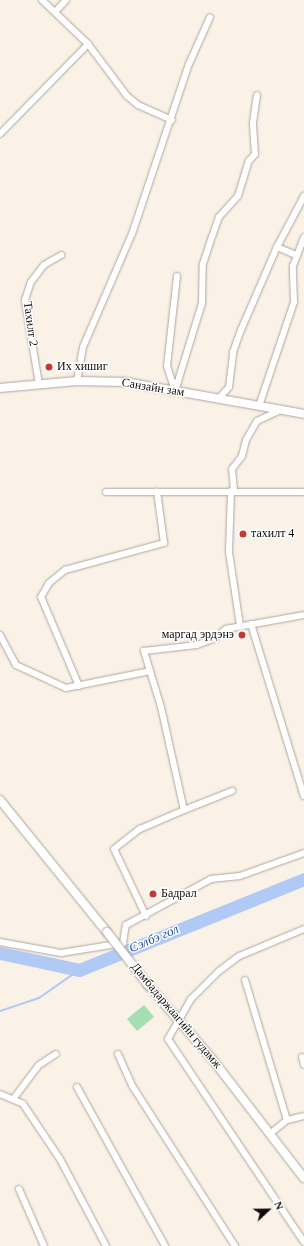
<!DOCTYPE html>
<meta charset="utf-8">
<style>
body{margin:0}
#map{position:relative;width:304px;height:1246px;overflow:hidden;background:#faf1e7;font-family:Georgia,serif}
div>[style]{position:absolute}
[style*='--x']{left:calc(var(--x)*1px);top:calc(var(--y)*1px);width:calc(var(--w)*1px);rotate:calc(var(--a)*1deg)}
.green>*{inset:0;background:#a5deb2}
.stream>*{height:2px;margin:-1px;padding:0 1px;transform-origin:1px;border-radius:1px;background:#b0caf5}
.river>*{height:13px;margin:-6.5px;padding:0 6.5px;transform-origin:6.5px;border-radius:6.5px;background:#b0caf5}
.roads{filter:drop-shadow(0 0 1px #aea69c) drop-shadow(0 0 1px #aea69c)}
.minor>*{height:6px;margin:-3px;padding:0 3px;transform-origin:3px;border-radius:3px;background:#fff}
.secondary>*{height:8px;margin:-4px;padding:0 4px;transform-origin:4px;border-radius:4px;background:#fff}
.bridges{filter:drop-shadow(0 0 1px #aea69c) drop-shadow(0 0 1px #aea69c)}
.secondary-bridge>*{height:8px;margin:-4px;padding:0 4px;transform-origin:4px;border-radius:4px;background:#fff}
.dots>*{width:11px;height:11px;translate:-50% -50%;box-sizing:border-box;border:2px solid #fff;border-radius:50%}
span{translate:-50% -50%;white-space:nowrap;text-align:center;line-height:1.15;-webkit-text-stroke:3px #fff;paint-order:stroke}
.street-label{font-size:12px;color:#100d0a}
.poi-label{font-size:12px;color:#100d0a}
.left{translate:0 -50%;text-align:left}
.right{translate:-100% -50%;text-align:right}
.water-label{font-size:13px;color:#1d4e9f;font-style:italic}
.north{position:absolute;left:248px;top:1190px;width:40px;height:40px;-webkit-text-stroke:3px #fff;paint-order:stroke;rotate:68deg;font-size:11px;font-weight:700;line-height:16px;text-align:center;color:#100d0a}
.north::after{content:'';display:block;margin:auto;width:14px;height:18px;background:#100d0a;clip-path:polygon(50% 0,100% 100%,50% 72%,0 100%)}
</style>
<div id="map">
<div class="green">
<i style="clip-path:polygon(144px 1005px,154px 1017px,137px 1031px,127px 1019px)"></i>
</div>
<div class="stream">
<i style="--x:0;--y:1011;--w:41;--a:-18.4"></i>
<i style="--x:39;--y:998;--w:49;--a:-35"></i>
</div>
<div class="river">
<i style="--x:0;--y:953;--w:81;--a:12.1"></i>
<i style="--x:79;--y:970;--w:243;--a:-22"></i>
</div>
<div class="roads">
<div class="minor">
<i style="--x:42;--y:0;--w:64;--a:43.7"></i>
<i style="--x:88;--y:44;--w:65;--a:53.1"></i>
<i style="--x:127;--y:96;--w:14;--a:39"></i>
<i style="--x:138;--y:105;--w:37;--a:24"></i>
<i style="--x:55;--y:12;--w:16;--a:-47"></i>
<i style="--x:0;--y:134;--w:126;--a:-45.6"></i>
<i style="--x:277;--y:247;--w:21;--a:23"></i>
<i style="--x:177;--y:276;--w:91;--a:96.3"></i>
<i style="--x:167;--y:366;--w:26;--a:72"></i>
<i style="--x:175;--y:391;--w:92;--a:-72.9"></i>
<i style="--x:202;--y:303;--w:39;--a:-89"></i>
<i style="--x:203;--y:264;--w:28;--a:-72"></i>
<i style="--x:212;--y:237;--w:21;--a:-71"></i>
<i style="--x:219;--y:217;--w:28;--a:-48"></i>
<i style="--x:238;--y:196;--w:37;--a:-73"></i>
<i style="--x:249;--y:161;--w:9;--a:-49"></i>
<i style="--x:255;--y:154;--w:31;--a:-94"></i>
<i style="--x:253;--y:123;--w:28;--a:-82"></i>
<i style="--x:77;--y:381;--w:35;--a:-80"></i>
<i style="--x:83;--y:347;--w:123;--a:-66.6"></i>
<i style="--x:132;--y:234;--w:179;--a:-71.5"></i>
<i style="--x:189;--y:64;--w:51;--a:-65.9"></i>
<i style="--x:39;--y:384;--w:85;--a:-99.5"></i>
<i style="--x:25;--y:300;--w:19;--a:-72"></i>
<i style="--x:31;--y:282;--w:21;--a:-53"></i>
<i style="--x:44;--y:265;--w:20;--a:-30"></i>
<i style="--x:218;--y:399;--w:16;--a:-47"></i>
<i style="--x:229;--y:387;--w:35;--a:-83"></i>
<i style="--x:233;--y:352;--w:23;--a:-70"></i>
<i style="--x:241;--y:330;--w:90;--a:-66.6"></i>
<i style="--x:277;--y:247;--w:58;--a:-62.1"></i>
<i style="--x:259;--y:406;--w:110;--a:-71.4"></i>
<i style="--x:294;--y:302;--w:36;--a:-92"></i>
<i style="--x:293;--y:266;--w:31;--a:-69"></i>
<i style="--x:231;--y:491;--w:61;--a:91.9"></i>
<i style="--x:229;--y:552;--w:75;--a:81.5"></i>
<i style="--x:234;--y:491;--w:22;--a:-95"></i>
<i style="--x:232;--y:469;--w:16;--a:-52"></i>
<i style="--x:242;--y:456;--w:16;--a:-76"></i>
<i style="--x:246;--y:440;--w:22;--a:-60"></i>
<i style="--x:257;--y:421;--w:26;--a:-25"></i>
<i style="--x:106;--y:492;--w:198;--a:0"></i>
<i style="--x:251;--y:624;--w:180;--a:72.9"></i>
<i style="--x:0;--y:635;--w:34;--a:62"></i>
<i style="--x:16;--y:665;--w:55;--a:24.7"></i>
<i style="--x:66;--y:688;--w:86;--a:-11.4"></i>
<i style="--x:79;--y:686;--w:97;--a:-113.1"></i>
<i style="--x:41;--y:597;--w:16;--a:-60"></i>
<i style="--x:49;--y:583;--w:21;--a:-39"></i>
<i style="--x:65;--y:570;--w:103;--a:-15.3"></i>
<i style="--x:164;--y:543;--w:52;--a:-97.7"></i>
<i style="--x:184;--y:810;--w:52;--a:-21.6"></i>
<i style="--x:146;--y:916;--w:74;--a:-115.5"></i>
<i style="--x:114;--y:849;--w:33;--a:-38"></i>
<i style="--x:140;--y:829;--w:48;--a:-23.4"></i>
<i style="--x:184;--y:810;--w:106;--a:-102.6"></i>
<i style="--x:161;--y:707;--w:59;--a:-106.9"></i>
<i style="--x:144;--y:651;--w:53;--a:-6.5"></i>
<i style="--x:197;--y:645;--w:19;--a:-21"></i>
<i style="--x:215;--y:638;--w:14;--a:-39"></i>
<i style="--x:226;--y:629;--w:79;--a:-10.2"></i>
<i style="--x:304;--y:929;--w:70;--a:157.4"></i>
<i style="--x:239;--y:956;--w:25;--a:143"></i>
<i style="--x:219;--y:971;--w:40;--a:135"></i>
<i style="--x:191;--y:999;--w:46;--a:119.9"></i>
<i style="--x:168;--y:1039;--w:244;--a:56.2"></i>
<i style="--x:0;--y:942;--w:62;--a:10.2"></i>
<i style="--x:61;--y:953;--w:63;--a:-9.2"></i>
<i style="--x:123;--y:943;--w:18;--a:-81"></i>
<i style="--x:126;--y:925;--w:97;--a:-28.4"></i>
<i style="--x:211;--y:879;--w:29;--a:-6"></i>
<i style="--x:240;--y:876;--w:68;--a:-19.8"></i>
<i style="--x:245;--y:980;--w:146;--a:73.3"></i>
<i style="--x:118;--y:1054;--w:36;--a:66"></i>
<i style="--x:133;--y:1087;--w:189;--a:57.3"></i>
<i style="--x:302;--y:1057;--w:8;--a:76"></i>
<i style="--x:77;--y:1087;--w:182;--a:61"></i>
<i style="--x:0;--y:1094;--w:25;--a:23"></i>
<i style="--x:23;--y:1104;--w:66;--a:56.1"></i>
<i style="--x:60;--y:1159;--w:98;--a:62.1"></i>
<i style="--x:14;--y:1098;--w:41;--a:-52.9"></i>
<i style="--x:39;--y:1065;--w:20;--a:-33"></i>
<i style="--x:271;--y:1133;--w:21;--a:-39"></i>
<i style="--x:287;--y:1120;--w:17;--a:-13"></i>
<i style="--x:19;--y:1189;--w:62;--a:66.3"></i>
</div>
<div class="secondary">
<i style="--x:0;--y:388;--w:77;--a:-5.2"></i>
<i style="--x:77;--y:381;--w:48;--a:1.2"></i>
<i style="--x:125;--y:382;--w:182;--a:10.1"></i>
<i style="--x:0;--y:800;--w:170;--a:51"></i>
<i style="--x:148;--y:985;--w:99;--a:49.1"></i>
<i style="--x:213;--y:1060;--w:149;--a:52.4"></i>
</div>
</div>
<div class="bridges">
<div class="secondary-bridge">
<i style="--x:107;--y:932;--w:67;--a:52.3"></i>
</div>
</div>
<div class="dots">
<i style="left:49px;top:367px;background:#c73930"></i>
<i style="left:243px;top:534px;background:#c73930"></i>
<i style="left:242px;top:635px;background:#c73930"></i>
<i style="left:153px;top:894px;background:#c73930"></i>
</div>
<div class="street-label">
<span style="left:30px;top:324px;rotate:82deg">Тахилт 2</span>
<span style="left:153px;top:388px;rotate:9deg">Санзайн зам</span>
<span style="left:176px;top:1016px;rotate:50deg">Дамбадаржаагийн гудамж</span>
</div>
<div class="poi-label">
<span class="left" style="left:57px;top:367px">Их хишиг</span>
<span class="left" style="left:251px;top:534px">тахилт 4</span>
<span class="right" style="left:234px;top:635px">маргад эрдэнэ</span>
<span class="left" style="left:161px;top:894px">Бадрал</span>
</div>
<div class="water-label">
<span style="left:154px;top:939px;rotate:-23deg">Сэлбэ гол</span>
</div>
<div class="north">N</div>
</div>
